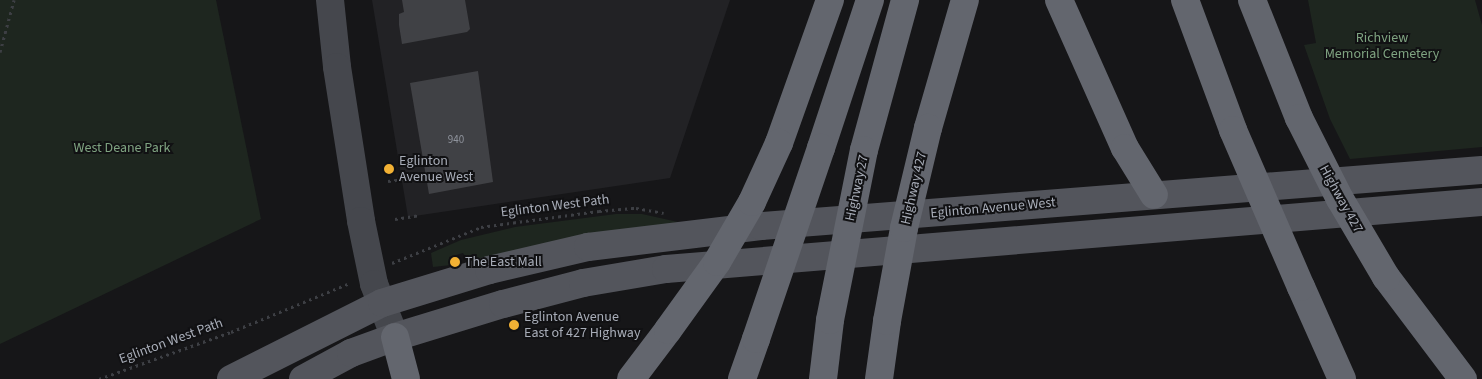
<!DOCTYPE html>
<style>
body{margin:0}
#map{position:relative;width:1482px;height:379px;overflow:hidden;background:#161618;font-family:"Source Sans 3",sans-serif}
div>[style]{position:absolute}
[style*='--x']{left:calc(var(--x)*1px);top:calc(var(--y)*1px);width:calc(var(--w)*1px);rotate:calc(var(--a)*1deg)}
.built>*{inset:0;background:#222225}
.green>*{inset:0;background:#1e261f}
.building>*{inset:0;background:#404145}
.path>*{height:3px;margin-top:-1.5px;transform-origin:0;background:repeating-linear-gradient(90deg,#3d3f44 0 2.5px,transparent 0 6.5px)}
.secondary>*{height:28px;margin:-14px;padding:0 14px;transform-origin:14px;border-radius:14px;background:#45474d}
.primary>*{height:28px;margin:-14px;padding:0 14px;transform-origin:14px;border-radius:14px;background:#53555c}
.motorway>*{height:28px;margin:-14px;padding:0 14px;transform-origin:14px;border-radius:14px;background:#63666e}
.motorway-bridge>*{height:28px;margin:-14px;padding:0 14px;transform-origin:14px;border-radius:14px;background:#63666e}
.dots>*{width:14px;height:14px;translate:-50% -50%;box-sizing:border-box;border:2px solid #111113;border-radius:50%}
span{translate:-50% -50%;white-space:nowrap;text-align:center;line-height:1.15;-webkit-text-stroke:4px #111113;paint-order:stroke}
.number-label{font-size:11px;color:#8e929b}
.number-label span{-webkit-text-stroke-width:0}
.park-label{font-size:14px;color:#7fa381}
.poi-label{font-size:14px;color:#a8adb8}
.left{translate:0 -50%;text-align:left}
.street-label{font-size:14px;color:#a8adb8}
</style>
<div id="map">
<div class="built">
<i style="clip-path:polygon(372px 0,730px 0,670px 178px,408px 217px)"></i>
</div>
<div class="green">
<i style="clip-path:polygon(0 0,216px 0,261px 219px,0 344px)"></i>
<i style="clip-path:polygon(1308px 0,1475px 0,1482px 25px,1482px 147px,1350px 159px,1330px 119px,1304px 45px,1316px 43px)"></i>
<i style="clip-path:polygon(616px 214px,642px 214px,678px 222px,471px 265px,463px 253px,449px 257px,451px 265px,433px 267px,431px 253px,461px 240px,515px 227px)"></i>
</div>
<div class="building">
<i style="clip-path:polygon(402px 0,465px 0,470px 29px,467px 32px,402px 44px,399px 25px,399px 14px,404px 12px)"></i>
<i style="clip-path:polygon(478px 71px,493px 182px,429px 194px,410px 83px)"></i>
</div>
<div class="path">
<i style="--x:0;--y:52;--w:54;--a:-74.9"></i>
<i style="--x:388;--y:181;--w:25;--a:-7"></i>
<i style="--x:395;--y:219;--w:24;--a:-9"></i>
<i style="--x:392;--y:263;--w:96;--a:-22"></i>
<i style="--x:481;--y:227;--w:119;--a:-7.7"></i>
<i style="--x:599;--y:211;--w:37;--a:-5"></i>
<i style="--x:636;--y:208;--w:28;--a:10"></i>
<i style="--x:99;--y:379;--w:140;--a:-19.6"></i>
<i style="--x:231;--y:332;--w:129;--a:-22.4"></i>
</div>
<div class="secondary">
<i style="--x:330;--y:0;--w:67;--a:84"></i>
<i style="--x:337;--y:67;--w:156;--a:81.1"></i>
<i style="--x:361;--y:221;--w:64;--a:78.3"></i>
<i style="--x:374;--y:284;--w:57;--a:68.4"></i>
</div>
<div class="primary">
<i style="--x:231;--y:379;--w:169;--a:-26.7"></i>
<i style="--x:382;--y:303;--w:112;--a:-17.1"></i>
<i style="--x:489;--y:270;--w:102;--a:-13.1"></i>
<i style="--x:588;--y:247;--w:174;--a:-6.9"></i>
<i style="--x:761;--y:226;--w:723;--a:-4.44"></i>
<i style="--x:303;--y:379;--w:55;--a:-28.4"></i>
<i style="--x:351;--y:353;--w:47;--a:-20"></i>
<i style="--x:395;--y:337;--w:113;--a:-17"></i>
<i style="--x:503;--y:304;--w:83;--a:-14.7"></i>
<i style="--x:583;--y:283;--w:84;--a:-9.6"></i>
<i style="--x:666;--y:269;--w:819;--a:-4.69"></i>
</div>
<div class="motorway">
<i style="--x:1059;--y:0;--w:162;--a:66"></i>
<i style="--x:1125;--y:148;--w:55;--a:58.3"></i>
<i style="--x:1185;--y:0;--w:139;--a:69.7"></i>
<i style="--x:1252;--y:0;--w:127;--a:68.3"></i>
<i style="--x:928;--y:128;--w:133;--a:-73.9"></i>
<i style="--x:779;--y:143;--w:152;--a:-70.4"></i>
<i style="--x:821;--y:148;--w:156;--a:-71.7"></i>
<i style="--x:864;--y:150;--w:156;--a:-74.7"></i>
<i style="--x:1386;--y:277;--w:128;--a:53"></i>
<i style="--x:1301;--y:287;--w:101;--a:66"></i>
<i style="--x:395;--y:337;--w:43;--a:75.3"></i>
<i style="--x:631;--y:379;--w:61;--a:-52.9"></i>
<i style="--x:742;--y:379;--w:42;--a:-70.7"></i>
<i style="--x:823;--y:379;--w:59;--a:-83.2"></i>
<i style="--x:879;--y:379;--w:59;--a:-82.1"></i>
</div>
<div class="motorway-bridge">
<i style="--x:1299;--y:118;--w:91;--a:63.2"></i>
<i style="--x:1340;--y:199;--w:91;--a:59.5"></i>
<i style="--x:1233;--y:130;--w:171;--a:66.6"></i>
<i style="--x:830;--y:320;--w:173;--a:-78.7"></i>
<i style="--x:887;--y:321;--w:95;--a:-79.6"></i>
<i style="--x:904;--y:228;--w:103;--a:-76.5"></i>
<i style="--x:668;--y:330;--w:84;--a:-54.2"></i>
<i style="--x:717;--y:262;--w:69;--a:-59.7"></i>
<i style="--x:752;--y:202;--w:65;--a:-65.4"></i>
<i style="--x:756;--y:339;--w:202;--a:-71.2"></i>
</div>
<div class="dots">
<i style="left:389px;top:169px;background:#f2b134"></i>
<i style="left:455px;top:262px;background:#f2b134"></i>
<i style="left:514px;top:325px;background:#f2b134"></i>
</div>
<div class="number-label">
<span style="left:456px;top:140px">940</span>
</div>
<div class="park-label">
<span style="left:1382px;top:46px">Richview<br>Memorial Cemetery</span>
<span style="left:122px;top:148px">West Deane Park</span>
</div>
<div class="poi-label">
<span class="left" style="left:399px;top:169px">Eglinton<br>Avenue West</span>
<span class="left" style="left:465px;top:262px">The East Mall</span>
<span class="left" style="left:524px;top:325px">Eglinton Avenue<br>East of 427 Highway</span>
</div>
<div class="street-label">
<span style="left:857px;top:188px;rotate:-78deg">Highway 27</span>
<span style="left:914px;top:188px;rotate:-77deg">Highway 427</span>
<span style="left:1341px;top:199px;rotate:61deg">Highway 427</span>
<span style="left:555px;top:206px;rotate:-7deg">Eglinton West Path</span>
<span style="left:993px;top:208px;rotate:-5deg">Eglinton Avenue West</span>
<span style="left:171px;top:341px;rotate:-20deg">Eglinton West Path</span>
</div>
</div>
